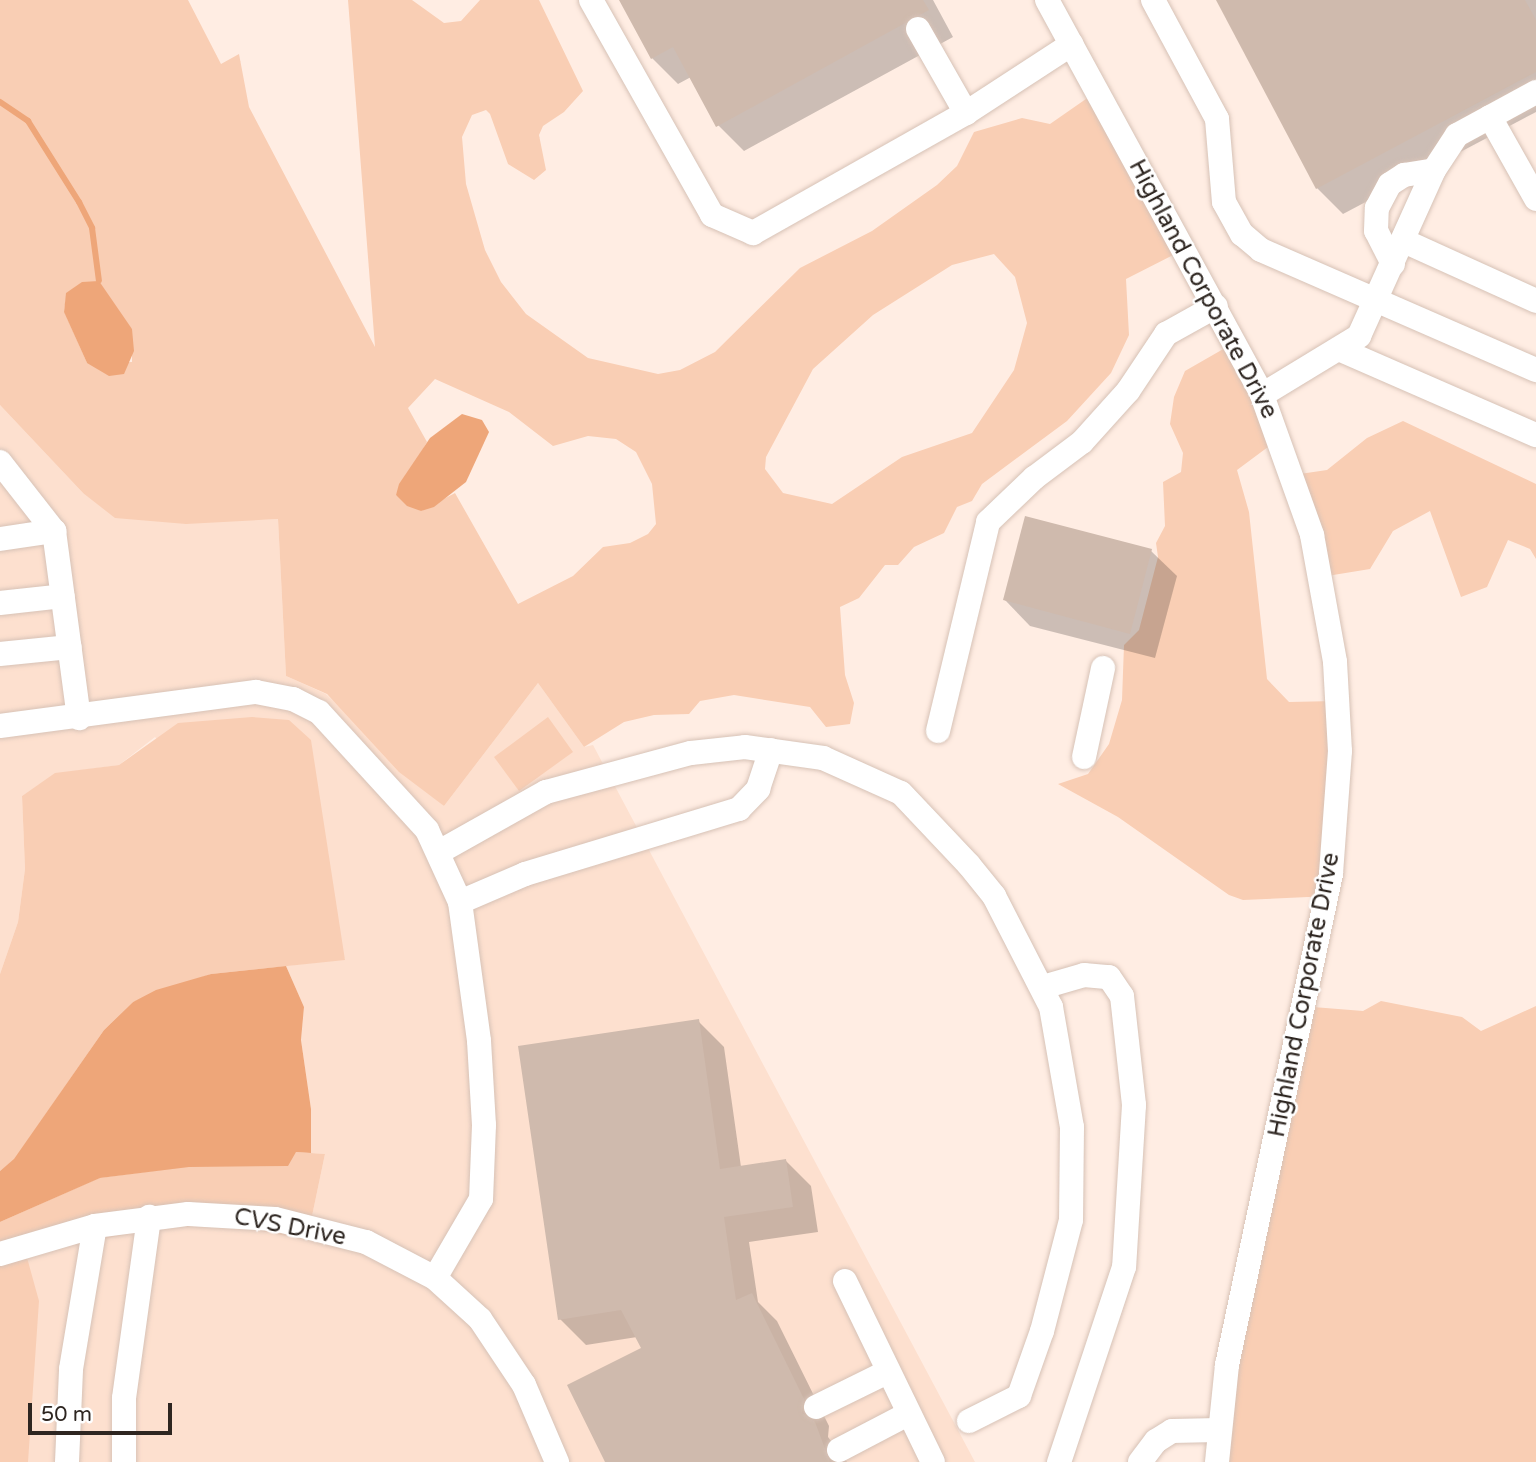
<!DOCTYPE html>
<style>
body{margin:0}
#map{position:relative;width:1536px;height:1462px;overflow:hidden;background:#ffede3;font-family:"Varela Round",sans-serif}
div>[style]{position:absolute}
[style*='--x']{left:calc(var(--x)*1px);top:calc(var(--y)*1px);width:calc(var(--w)*1px);rotate:calc(var(--a)*1deg)}
.built>*{inset:0;background:#fde0cf}
.green>*{inset:0;background:#f9ceb4}
.water>*{inset:0;background:#eea679}
.shadow>*{inset:0;background:#0003}
.stream>*{height:6px;margin:-3px;padding:0 3px;transform-origin:3px;border-radius:3px;background:#eea679}
.building>*{inset:0;background:#cfbaad}
.roads{filter:drop-shadow(0 0 2px #d7c2b6) drop-shadow(0 0 2px #d7c2b6)}
.minor>*{height:24px;margin:-12px;padding:0 12px;transform-origin:12px;border-radius:12px;background:#fff}
span{translate:-50% -50%;white-space:nowrap;text-align:center;line-height:1.15;-webkit-text-stroke:5px #fff;paint-order:stroke}
.street-label{font-size:24px;color:#2e2621}
.scale{position:absolute;left:28px;top:1403px;width:144px;height:32px;box-sizing:border-box;border:4px solid #2e2621;border-top:0;padding-left:9px;font-size:21px;line-height:24px;white-space:nowrap;color:#2e2621;-webkit-text-stroke:5px #fff;paint-order:stroke}
</style>
<div id="map">
<div class="built">
<i style="clip-path:polygon(0 405px,83px 493px,226px 521px,278px 519px,286px 676px,326px 694px,444px 806px,538px 683px,584px 747px,593px 745px,975px 1462px,28px 1462px,25px 1254px,165px 1227px,240px 1227px,307px 1240px,325px 1154px,311px 1153px,311px 1109px,301px 1040px,304px 1007px,286px 966px,345px 959px,155px 737px,119px 765px,55px 774px,22px 796px,25px 869px,18px 922px,0 974px)"></i>
</div>
<div class="green">
<i style="clip-path:polygon(evenodd,0 0,188px 0,221px 64px,239px 54px,249px 107px,375px 347px,348px 0,412px 0,444px 23px,461px 21px,480px 0,539px 0,583px 91px,564px 112px,543px 126px,539px 135px,546px 170px,534px 180px,508px 164px,490px 114px,486px 110px,472px 115px,462px 137px,466px 184px,485px 250px,501px 282px,526px 314px,588px 358px,658px 374px,680px 370px,715px 352px,800px 268px,872px 231px,937px 185px,957px 166px,974px 132px,1022px 118px,1050px 124px,1096px 92px,1183px 250px,1126px 279px,1129px 335px,1111px 373px,1067px 421px,982px 484px,972px 501px,957px 507px,944px 533px,914px 547px,898px 565px,885px 565px,859px 598px,840px 607px,845px 675px,854px 703px,850px 724px,826px 727px,810px 707px,734px 695px,700px 701px,689px 714px,654px 715px,624px 722px,584px 747px,538px 683px,444px 806px,399px 772px,327px 694px,286px 676px,278px 519px,186px 524px,115px 518px,83px 493px,0 405px,0 0,994px 254px,1015px 277px,1027px 323px,1014px 370px,972px 433px,902px 457px,832px 504px,783px 493px,765px 469px,766px 457px,813px 369px,873px 315px,952px 265px,994px 254px,0 0,67px 292px,132px 329px,132px 362px,87px 363px,64px 311px,67px 292px,0 0,435px 379px,509px 412px,553px 446px,588px 436px,616px 439px,636px 452px,652px 484px,656px 524px,648px 534px,630px 543px,603px 547px,573px 576px,518px 604px,455px 493px,421px 511px,396px 495px,427px 442px,408px 408px,435px 379px)"></i>
<i style="clip-path:polygon(1232px 344px,1280px 438px,1237px 470px,1249px 512px,1267px 679px,1289px 702px,1336px 701px,1330px 896px,1243px 900px,1229px 895px,1118px 817px,1058px 784px,1088px 774px,1109px 744px,1122px 700px,1124px 645px,1139px 630px,1158px 557px,1156px 543px,1165px 526px,1163px 482px,1181px 472px,1183px 453px,1170px 424px,1174px 397px,1185px 371px)"></i>
<i style="clip-path:polygon(1403px 421px,1536px 484px,1536px 559px,1530px 549px,1508px 540px,1487px 587px,1461px 597px,1430px 511px,1393px 531px,1370px 569px,1327px 576px,1293px 475px,1327px 470px,1367px 438px)"></i>
<i style="clip-path:polygon(252px 717px,289px 720px,311px 740px,345px 960px,211px 974px,133px 1002px,104px 1030px,14px 1160px,0 1171px,0 974px,18px 922px,25px 869px,22px 796px,55px 773px,119px 765px,178px 723px)"></i>
<i style="clip-path:polygon(548px 717px,573px 752px,519px 791px,494px 757px)"></i>
<i style="clip-path:polygon(1381px 1001px,1462px 1017px,1481px 1031px,1536px 1006px,1536px 1462px,1223px 1462px,1224px 1429px,1313px 1007px,1363px 1011px)"></i>
<i style="clip-path:polygon(296px 1152px,325px 1154px,307px 1240px,240px 1227px,165px 1227px,26px 1254px,39px 1301px,28px 1462px,0 1462px,0 1222px,99px 1178px)"></i>
</div>
<div class="water">
<i style="clip-path:polygon(99px 281px,132px 329px,134px 351px,124px 374px,109px 376px,87px 363px,64px 312px,66px 293px,82px 282px)"></i>
<i style="clip-path:polygon(462px 414px,482px 420px,489px 432px,466px 482px,434px 507px,421px 511px,407px 506px,396px 495px,399px 484px,430px 438px)"></i>
<i style="clip-path:polygon(286px 966px,304px 1007px,301px 1040px,311px 1109px,311px 1153px,296px 1152px,288px 1166px,189px 1167px,100px 1178px,0 1222px,0 1171px,14px 1159px,104px 1030px,133px 1002px,156px 990px,211px 974px)"></i>
</div>
<div class="shadow">
<i style="clip-path:polygon(621px 0,933px 0,953px 37px,744px 151px,718px 125px,691px 77px,678px 84px,652px 58px)"></i>
<i style="clip-path:polygon(1218px 0,1536px 0,1536px 112px,1343px 214px,1317px 188px)"></i>
<i style="clip-path:polygon(1151px 551px,1177px 576px,1155px 658px,1030px 626px,1005px 600px)"></i>
<i style="clip-path:polygon(698px 1021px,724px 1047px,741px 1167px,785px 1160px,811px 1186px,818px 1232px,749px 1242px,758px 1302px,777px 1321px,829px 1426px,828px 1437px,847px 1462px,607px 1462px,643px 1349px,637px 1337px,586px 1345px,560px 1319px)"></i>
</div>
<div class="stream">
<i style="--x:0;--y:102;--w:34;--a:34"></i>
<i style="--x:28;--y:121;--w:96;--a:57.8"></i>
<i style="--x:79;--y:202;--w:29;--a:63"></i>
<i style="--x:92;--y:228;--w:53;--a:82.5"></i>
</div>
<div class="building">
<i style="clip-path:polygon(619px 0,923px 0,929px 10px,716px 127px,673px 47px,651px 59px)"></i>
<i style="clip-path:polygon(1216px 0,1525px 0,1536px 20px,1536px 72px,1316px 189px)"></i>
<i style="clip-path:polygon(1025px 516px,1152px 549px,1130px 634px,1003px 600px)"></i>
<i style="clip-path:polygon(699px 1019px,720px 1169px,786px 1159px,793px 1207px,724px 1217px,736px 1300px,752px 1293px,804px 1399px,802px 1413px,815px 1422px,830px 1462px,605px 1462px,567px 1385px,641px 1348px,621px 1310px,558px 1320px,518px 1046px)"></i>
</div>
<div class="roads">
<div class="minor">
<i style="--x:591;--y:0;--w:247;--a:60.6"></i>
<i style="--x:712;--y:215;--w:45;--a:23.7"></i>
<i style="--x:753;--y:233;--w:244;--a:-29.4"></i>
<i style="--x:966;--y:113;--w:126;--a:-33.1"></i>
<i style="--x:1047;--y:0;--w:450;--a:61.4"></i>
<i style="--x:1262;--y:395;--w:149;--a:70.3"></i>
<i style="--x:1312;--y:535;--w:129;--a:79.7"></i>
<i style="--x:1335;--y:662;--w:89;--a:86.8"></i>
<i style="--x:1340;--y:751;--w:123;--a:94.2"></i>
<i style="--x:1331;--y:874;--w:502;--a:101.96"></i>
<i style="--x:1227;--y:1365;--w:98;--a:95.9"></i>
<i style="--x:1153;--y:0;--w:135;--a:61.7"></i>
<i style="--x:1217;--y:119;--w:83;--a:85.2"></i>
<i style="--x:1224;--y:202;--w:37;--a:61"></i>
<i style="--x:1242;--y:234;--w:25;--a:40"></i>
<i style="--x:1261;--y:250;--w:300;--a:23.6"></i>
<i style="--x:918;--y:29;--w:97;--a:60.3"></i>
<i style="--x:1490;--y:117;--w:94;--a:60.7"></i>
<i style="--x:1404;--y:241;--w:145;--a:24.4"></i>
<i style="--x:1393;--y:264;--w:37;--a:-117"></i>
<i style="--x:1376;--y:231;--w:23;--a:-88"></i>
<i style="--x:1377;--y:208;--w:27;--a:-62"></i>
<i style="--x:1390;--y:184;--w:17;--a:-33"></i>
<i style="--x:1404;--y:175;--w:30;--a:-9"></i>
<i style="--x:1341;--y:350;--w:213;--a:23.6"></i>
<i style="--x:1262;--y:395;--w:114;--a:-31.3"></i>
<i style="--x:1359;--y:336;--w:182;--a:-65.7"></i>
<i style="--x:1434;--y:170;--w:42;--a:-56.7"></i>
<i style="--x:1457;--y:135;--w:90;--a:-28.6"></i>
<i style="--x:0;--y:462;--w:88;--a:52"></i>
<i style="--x:54;--y:531;--w:189;--a:82.4"></i>
<i style="--x:0;--y:539;--w:55;--a:-8.4"></i>
<i style="--x:0;--y:603;--w:63;--a:-6.3"></i>
<i style="--x:0;--y:654;--w:70;--a:-5.7"></i>
<i style="--x:0;--y:726;--w:258;--a:-7.6"></i>
<i style="--x:256;--y:692;--w:38;--a:11"></i>
<i style="--x:293;--y:699;--w:29;--a:27"></i>
<i style="--x:319;--y:712;--w:160;--a:47.5"></i>
<i style="--x:427;--y:830;--w:79;--a:65.4"></i>
<i style="--x:460;--y:902;--w:140;--a:82.2"></i>
<i style="--x:479;--y:1041;--w:84;--a:86.6"></i>
<i style="--x:484;--y:1125;--w:74;--a:92.3"></i>
<i style="--x:481;--y:1199;--w:91;--a:120.2"></i>
<i style="--x:938;--y:731;--w:215;--a:-76.5"></i>
<i style="--x:988;--y:522;--w:64;--a:-43.7"></i>
<i style="--x:1034;--y:478;--w:60;--a:-36.9"></i>
<i style="--x:1082;--y:442;--w:69;--a:-48"></i>
<i style="--x:1128;--y:391;--w:69;--a:-56.3"></i>
<i style="--x:1166;--y:334;--w:57;--a:-29.2"></i>
<i style="--x:1084;--y:757;--w:91;--a:-77.9"></i>
<i style="--x:439;--y:852;--w:123;--a:-29.3"></i>
<i style="--x:546;--y:792;--w:150;--a:-15.1"></i>
<i style="--x:691;--y:753;--w:54;--a:-6.3"></i>
<i style="--x:745;--y:747;--w:79;--a:8"></i>
<i style="--x:823;--y:758;--w:85;--a:24.2"></i>
<i style="--x:901;--y:793;--w:99;--a:46.6"></i>
<i style="--x:969;--y:865;--w:40;--a:51"></i>
<i style="--x:994;--y:896;--w:125;--a:62.8"></i>
<i style="--x:1051;--y:1007;--w:122;--a:80.1"></i>
<i style="--x:1072;--y:1127;--w:93;--a:90.6"></i>
<i style="--x:1071;--y:1220;--w:115;--a:104.6"></i>
<i style="--x:1042;--y:1331;--w:69;--a:109.5"></i>
<i style="--x:1019;--y:1396;--w:56;--a:153.4"></i>
<i style="--x:460;--y:902;--w:71;--a:-23.3"></i>
<i style="--x:525;--y:874;--w:224;--a:-16.9"></i>
<i style="--x:739;--y:809;--w:28;--a:-46"></i>
<i style="--x:758;--y:789;--w:41;--a:-71.6"></i>
<i style="--x:1043;--y:987;--w:43;--a:-16.3"></i>
<i style="--x:1084;--y:975;--w:25;--a:5"></i>
<i style="--x:1109;--y:977;--w:23;--a:56"></i>
<i style="--x:1122;--y:996;--w:110;--a:83.7"></i>
<i style="--x:1134;--y:1105;--w:162;--a:93.5"></i>
<i style="--x:1124;--y:1267;--w:206;--a:108.4"></i>
<i style="--x:0;--y:1254;--w:99;--a:-16.4"></i>
<i style="--x:95;--y:1226;--w:94;--a:-7.4"></i>
<i style="--x:188;--y:1214;--w:87;--a:3.3"></i>
<i style="--x:275;--y:1219;--w:94;--a:14.2"></i>
<i style="--x:366;--y:1242;--w:78;--a:27.6"></i>
<i style="--x:435;--y:1278;--w:61;--a:42.3"></i>
<i style="--x:480;--y:1319;--w:79;--a:56.3"></i>
<i style="--x:524;--y:1385;--w:84;--a:66.8"></i>
<i style="--x:845;--y:1281;--w:201;--a:64.1"></i>
<i style="--x:816;--y:1407;--w:79;--a:-26.2"></i>
<i style="--x:839;--y:1450;--w:78;--a:-27.6"></i>
<i style="--x:67;--y:1462;--w:93;--a:-87.5"></i>
<i style="--x:71;--y:1369;--w:145;--a:-80.5"></i>
<i style="--x:124;--y:1462;--w:64;--a:-90"></i>
<i style="--x:124;--y:1398;--w:183;--a:-82.1"></i>
<i style="--x:1140;--y:1462;--w:26;--a:-53"></i>
<i style="--x:1156;--y:1441;--w:19;--a:-32"></i>
<i style="--x:1172;--y:1431;--w:46;--a:-1.2"></i>
</div>
</div>
<div class="street-label">
<span style="left:1203px;top:289px;rotate:62deg">Highland Corporate Drive</span>
<span style="left:1304px;top:995px;rotate:-79deg">Highland Corporate Drive</span>
<span style="left:290px;top:1227px;rotate:11deg">CVS Drive</span>
</div>
<div class="scale">50 m</div>
</div>
